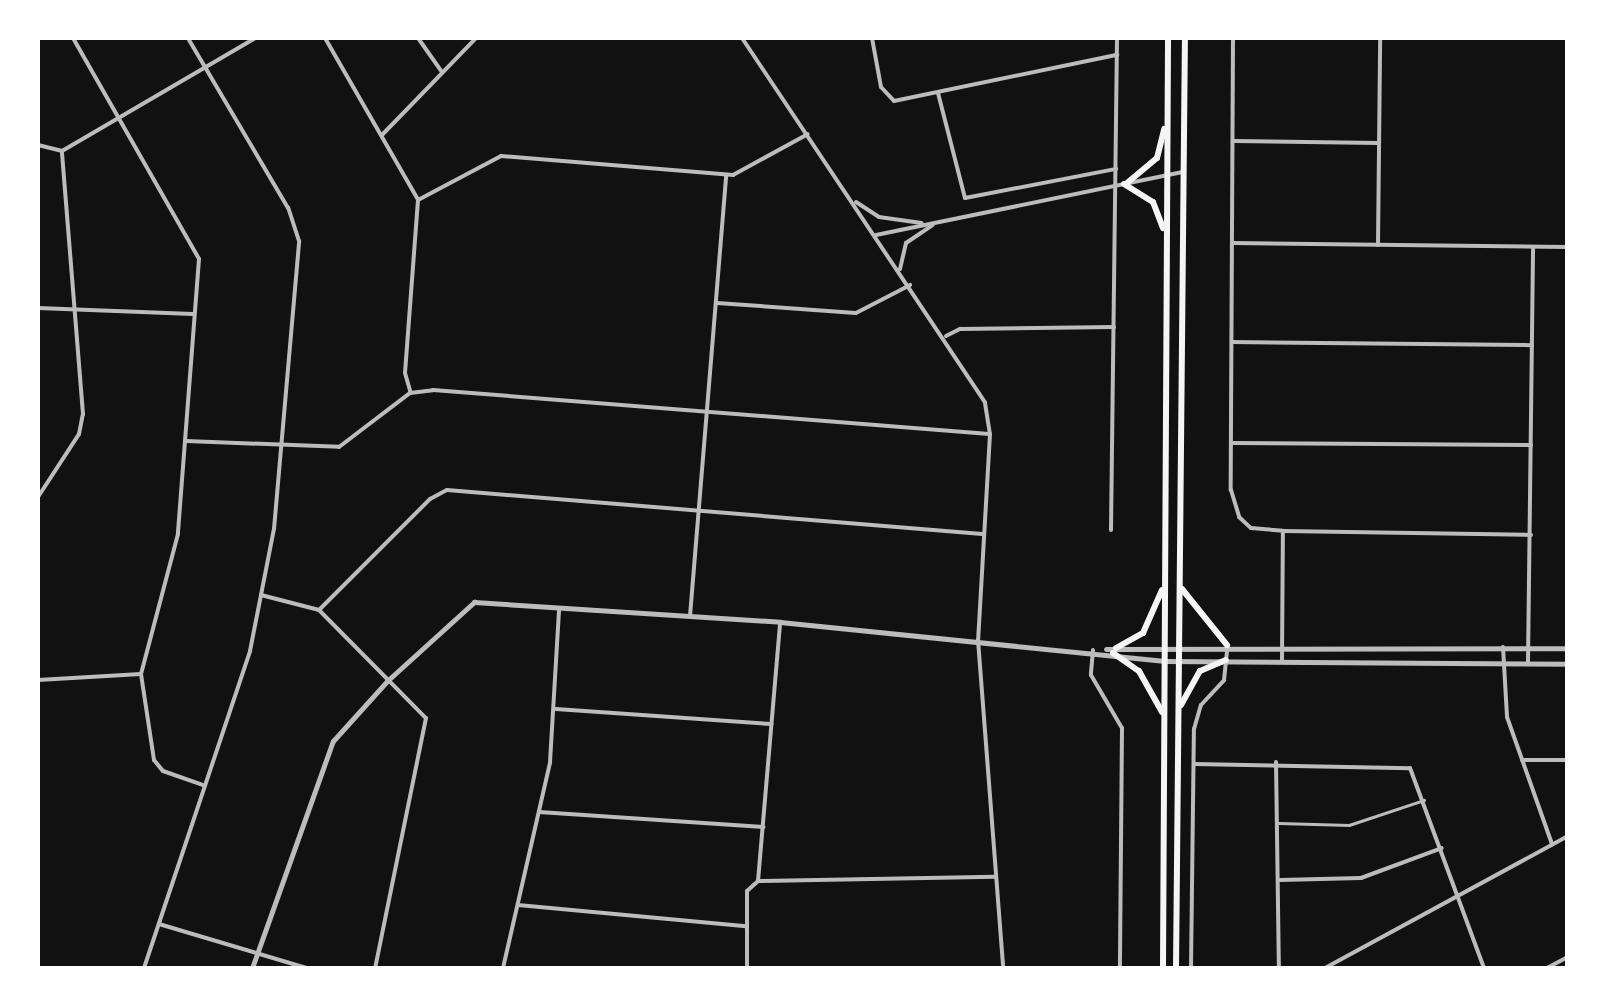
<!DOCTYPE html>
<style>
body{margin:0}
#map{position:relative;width:1605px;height:1006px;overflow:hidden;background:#111;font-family:"Titillium Web",sans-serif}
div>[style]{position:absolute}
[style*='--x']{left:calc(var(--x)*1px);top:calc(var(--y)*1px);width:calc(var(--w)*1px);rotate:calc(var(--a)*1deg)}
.service>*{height:2.5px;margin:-1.25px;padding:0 1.25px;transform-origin:1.25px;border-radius:1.25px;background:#bcbcbc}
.minor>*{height:4px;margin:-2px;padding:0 2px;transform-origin:2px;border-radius:2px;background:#bcbcbc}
.tertiary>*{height:5px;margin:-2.5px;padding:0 2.5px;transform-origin:2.5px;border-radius:2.5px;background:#bcbcbc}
.primary>*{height:6px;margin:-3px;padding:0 3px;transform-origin:3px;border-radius:3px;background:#f5f5f5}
span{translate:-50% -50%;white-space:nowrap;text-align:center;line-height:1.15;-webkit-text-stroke:8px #fff;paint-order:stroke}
.frame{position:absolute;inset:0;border:40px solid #fff;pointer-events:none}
</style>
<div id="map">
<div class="service">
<i style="--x:1279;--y:823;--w:70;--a:1.6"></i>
<i style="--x:1349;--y:825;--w:79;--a:-18.4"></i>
</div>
<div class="minor">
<i style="--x:73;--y:38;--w:254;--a:60.3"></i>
<i style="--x:199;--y:259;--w:276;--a:94.4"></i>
<i style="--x:178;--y:534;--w:145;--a:104.8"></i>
<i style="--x:141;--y:674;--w:87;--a:81.4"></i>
<i style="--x:154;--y:760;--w:14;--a:51"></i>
<i style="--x:163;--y:771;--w:42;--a:19.3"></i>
<i style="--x:325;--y:38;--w:187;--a:60.1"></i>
<i style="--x:418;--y:200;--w:173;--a:94.3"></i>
<i style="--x:405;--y:373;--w:19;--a:74"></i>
<i style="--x:418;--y:38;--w:42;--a:54.8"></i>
<i style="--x:742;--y:38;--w:438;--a:56.3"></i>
<i style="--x:985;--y:403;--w:31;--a:81"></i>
<i style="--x:990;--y:434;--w:206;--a:93.3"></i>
<i style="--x:978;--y:640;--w:329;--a:85.6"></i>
<i style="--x:872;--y:38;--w:50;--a:79.6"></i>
<i style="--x:881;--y:87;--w:19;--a:47"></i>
<i style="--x:894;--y:101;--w:228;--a:-11.7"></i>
<i style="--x:1233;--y:38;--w:452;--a:90.3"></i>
<i style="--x:1231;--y:490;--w:28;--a:73"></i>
<i style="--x:1239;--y:517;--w:16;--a:43"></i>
<i style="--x:1251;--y:528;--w:32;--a:5"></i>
<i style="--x:1283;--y:531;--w:248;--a:0.9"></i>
<i style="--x:938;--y:93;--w:108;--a:75.6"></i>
<i style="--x:965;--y:198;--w:154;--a:-10.9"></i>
<i style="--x:382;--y:135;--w:135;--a:-45.9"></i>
<i style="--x:1234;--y:141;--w:145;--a:0.8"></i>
<i style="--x:38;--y:145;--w:25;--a:14"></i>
<i style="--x:62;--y:151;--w:224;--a:-30.3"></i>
<i style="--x:418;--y:200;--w:94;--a:-27.9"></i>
<i style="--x:501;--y:156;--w:233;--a:4.7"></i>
<i style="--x:733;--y:175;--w:85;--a:-28.7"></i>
<i style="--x:856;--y:202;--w:27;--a:33"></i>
<i style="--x:879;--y:217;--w:43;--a:7.9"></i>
<i style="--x:876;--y:235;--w:313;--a:-11.6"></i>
<i style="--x:1233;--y:243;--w:335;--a:0.7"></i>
<i style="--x:1378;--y:245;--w:207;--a:-89.4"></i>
<i style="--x:900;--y:269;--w:27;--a:-77"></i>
<i style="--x:906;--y:243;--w:32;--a:-34"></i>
<i style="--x:717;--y:303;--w:139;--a:4.1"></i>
<i style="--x:856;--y:313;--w:61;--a:-27.4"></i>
<i style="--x:38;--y:308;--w:155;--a:2.2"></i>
<i style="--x:946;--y:336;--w:16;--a:-27"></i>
<i style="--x:960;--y:329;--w:154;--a:-0.7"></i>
<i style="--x:1232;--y:342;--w:300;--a:0.6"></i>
<i style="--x:186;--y:441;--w:153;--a:2.2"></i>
<i style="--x:339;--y:447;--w:89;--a:-37.3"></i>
<i style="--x:410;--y:393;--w:23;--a:-7"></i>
<i style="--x:433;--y:390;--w:558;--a:4.52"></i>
<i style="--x:1232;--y:443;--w:299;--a:0.4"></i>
<i style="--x:38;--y:497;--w:75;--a:-56.9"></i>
<i style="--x:79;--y:434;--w:20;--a:-79"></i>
<i style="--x:83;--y:414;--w:264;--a:-94.6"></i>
<i style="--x:1111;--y:530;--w:492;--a:-89.3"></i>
<i style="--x:261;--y:595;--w:60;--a:14.5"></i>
<i style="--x:319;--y:610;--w:152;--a:45.3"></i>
<i style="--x:426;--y:718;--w:255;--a:101.5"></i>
<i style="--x:319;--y:610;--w:157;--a:-45"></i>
<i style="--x:430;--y:499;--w:19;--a:-28"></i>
<i style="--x:447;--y:490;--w:537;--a:4.7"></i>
<i style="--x:690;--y:616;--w:442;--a:-85.3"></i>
<i style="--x:1503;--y:647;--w:70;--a:86.7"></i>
<i style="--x:1507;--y:717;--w:135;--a:70.5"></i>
<i style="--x:1093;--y:650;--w:25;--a:95"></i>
<i style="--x:1091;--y:675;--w:61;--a:59.7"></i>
<i style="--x:1122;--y:728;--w:240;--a:90.5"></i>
<i style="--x:1282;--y:660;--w:129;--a:-89.6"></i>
<i style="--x:1528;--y:662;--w:415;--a:-89.3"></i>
<i style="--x:38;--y:680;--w:103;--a:-3.3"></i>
<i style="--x:556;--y:709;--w:216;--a:4"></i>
<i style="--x:1522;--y:760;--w:46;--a:0"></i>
<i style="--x:1276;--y:762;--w:206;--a:89.2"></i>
<i style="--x:1195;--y:764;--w:215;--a:1.1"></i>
<i style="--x:1410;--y:768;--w:213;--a:69.7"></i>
<i style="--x:539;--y:812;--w:225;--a:3.8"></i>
<i style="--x:1280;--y:880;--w:81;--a:-1.4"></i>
<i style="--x:1361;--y:878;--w:86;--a:-20.3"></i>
<i style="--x:758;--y:881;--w:260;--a:-85.1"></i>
<i style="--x:518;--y:905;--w:229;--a:5.3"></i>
<i style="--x:159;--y:924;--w:154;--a:16.6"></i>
<i style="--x:144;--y:968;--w:334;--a:-71.5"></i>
<i style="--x:250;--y:651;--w:124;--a:-78.9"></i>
<i style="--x:274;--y:529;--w:289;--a:-85"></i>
<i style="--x:299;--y:241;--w:35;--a:-108"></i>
<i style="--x:288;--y:208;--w:197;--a:-120.5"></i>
<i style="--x:503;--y:968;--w:211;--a:-77.1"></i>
<i style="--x:550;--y:762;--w:152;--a:-86.6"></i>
<i style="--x:747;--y:968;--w:77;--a:-90"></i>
<i style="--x:747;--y:891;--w:15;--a:-42"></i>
<i style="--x:758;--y:881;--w:237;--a:-1"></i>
<i style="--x:1191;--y:968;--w:239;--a:-89.3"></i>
<i style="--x:1194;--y:729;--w:25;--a:-74"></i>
<i style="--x:1201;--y:705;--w:34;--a:-47"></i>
<i style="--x:1224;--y:680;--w:31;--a:-84"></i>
<i style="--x:1325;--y:968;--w:277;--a:-28.5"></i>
<i style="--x:1547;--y:968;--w:24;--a:-28"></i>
</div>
<div class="tertiary">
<i style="--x:1106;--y:649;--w:462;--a:-0.1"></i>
<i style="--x:252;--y:968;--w:241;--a:-70.4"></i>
<i style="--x:333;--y:741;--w:81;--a:-48"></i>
<i style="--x:387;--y:681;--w:118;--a:-42.2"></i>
<i style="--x:474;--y:602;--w:307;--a:3.7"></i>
<i style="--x:780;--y:622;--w:387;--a:5.8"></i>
<i style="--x:1165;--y:661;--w:403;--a:0.4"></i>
</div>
<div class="primary">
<i style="--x:1127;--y:183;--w:39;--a:-40"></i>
<i style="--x:1157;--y:158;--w:30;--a:-76"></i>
<i style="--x:1124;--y:184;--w:34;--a:32"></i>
<i style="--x:1153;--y:202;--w:28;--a:69"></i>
<i style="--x:1182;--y:589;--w:72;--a:51.2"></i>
<i style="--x:1116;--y:648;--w:31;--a:-29"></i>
<i style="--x:1143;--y:633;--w:47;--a:-66.2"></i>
<i style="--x:1113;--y:653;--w:32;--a:35"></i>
<i style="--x:1139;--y:671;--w:47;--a:60.7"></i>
<i style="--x:1181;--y:705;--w:39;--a:-61"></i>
<i style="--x:1200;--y:671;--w:28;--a:-23"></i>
<i style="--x:1163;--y:968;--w:930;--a:-89.69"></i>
<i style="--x:1176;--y:968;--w:930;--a:-89.45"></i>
</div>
<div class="frame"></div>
</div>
